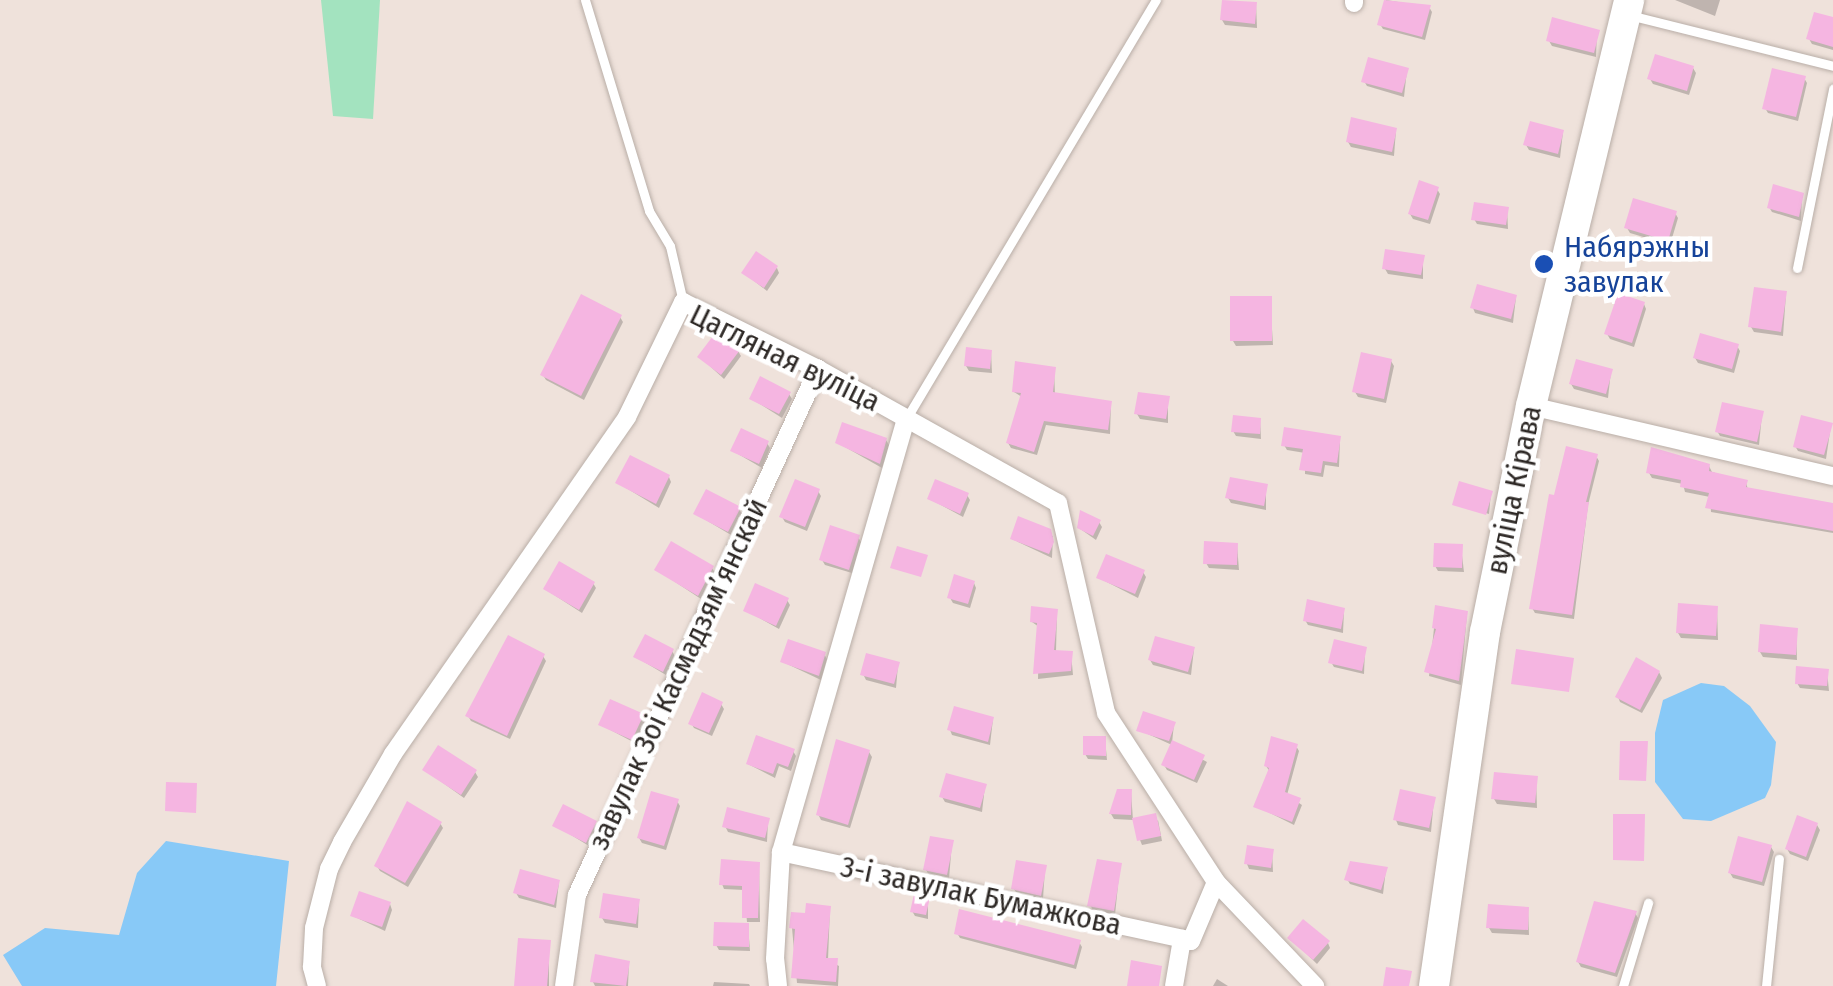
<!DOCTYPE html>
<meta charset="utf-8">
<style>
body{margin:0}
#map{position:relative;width:1833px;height:986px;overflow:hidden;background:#efe2db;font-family:"Fira Sans Condensed",sans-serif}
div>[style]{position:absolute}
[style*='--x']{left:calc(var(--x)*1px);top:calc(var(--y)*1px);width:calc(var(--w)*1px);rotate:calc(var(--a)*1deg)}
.green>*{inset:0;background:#a3e3bf}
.water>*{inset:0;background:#88c9f7}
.shadow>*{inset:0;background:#0003}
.building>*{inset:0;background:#f5b5e1}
.roads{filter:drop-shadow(0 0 2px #b9aea7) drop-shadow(0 0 2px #b9aea7)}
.lane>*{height:9px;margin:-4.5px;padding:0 4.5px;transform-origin:4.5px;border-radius:4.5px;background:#fff}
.street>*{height:18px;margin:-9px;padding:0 9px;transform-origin:9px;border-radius:9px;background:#fff}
.primary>*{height:30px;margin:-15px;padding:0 15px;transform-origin:15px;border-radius:15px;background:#fff}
.dots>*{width:28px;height:28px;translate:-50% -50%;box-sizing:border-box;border:5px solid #fff;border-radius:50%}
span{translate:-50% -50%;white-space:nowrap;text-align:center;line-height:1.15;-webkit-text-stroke:9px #fff;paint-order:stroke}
.transit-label{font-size:30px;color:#164399}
.left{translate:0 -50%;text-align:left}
.street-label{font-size:30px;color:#2e2926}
</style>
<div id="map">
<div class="green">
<i style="clip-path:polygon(321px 0,380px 0,373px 119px,333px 116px)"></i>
</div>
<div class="water">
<i style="clip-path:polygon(1701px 683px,1724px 686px,1750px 706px,1776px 742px,1771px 785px,1765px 798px,1711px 821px,1683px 819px,1655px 782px,1655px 733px,1663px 700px)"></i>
<i style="clip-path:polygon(166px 841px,289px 861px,276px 986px,22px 986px,3px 955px,45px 928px,119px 935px,137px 873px)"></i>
</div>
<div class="shadow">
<i style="clip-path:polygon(1386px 0,1429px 7px,1432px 12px,1425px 40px,1383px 29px,1380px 24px)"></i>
<i style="clip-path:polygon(1675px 0,1720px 0,1715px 16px)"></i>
<i style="clip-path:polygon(1256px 4px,1257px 28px,1225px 25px,1222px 20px)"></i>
<i style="clip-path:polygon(1833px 20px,1833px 50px,1812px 44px,1809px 39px)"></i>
<i style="clip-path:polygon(1597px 31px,1596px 57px,1552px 46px,1549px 41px)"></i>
<i style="clip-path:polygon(1693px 68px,1696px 73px,1689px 95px,1653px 84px,1650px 79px)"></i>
<i style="clip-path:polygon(1407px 70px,1404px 97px,1367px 86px,1364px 81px)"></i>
<i style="clip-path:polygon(1804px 78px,1807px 83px,1798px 121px,1768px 113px,1765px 108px)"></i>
<i style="clip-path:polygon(1396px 130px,1394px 156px,1351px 147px,1348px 142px)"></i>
<i style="clip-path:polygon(1563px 132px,1560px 158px,1529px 150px,1526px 145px)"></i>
<i style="clip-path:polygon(1437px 189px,1440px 194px,1430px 224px,1413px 219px,1410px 214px)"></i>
<i style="clip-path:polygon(1802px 195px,1801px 221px,1772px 212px,1769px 207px)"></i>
<i style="clip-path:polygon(1507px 209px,1508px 229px,1477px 224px,1474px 219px)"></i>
<i style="clip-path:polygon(1675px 213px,1678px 218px,1670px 245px,1630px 233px,1627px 228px)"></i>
<i style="clip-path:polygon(1423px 258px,1423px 279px,1388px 274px,1385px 269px)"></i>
<i style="clip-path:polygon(777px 268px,779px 273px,767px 291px,744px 273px)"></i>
<i style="clip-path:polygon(1786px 294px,1783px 336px,1754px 332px,1751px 327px)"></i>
<i style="clip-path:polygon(1516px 297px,1513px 323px,1475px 313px,1473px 308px)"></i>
<i style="clip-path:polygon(1270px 298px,1273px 345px,1236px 346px,1233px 341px)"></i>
<i style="clip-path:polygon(1644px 304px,1646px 309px,1634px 347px,1610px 339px,1607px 334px)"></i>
<i style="clip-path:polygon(620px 317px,623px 322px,584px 400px,546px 380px,543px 375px)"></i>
<i style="clip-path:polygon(1737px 346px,1740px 351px,1734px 373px,1698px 363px,1695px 358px)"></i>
<i style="clip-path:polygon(738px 351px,741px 356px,724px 379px,700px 357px)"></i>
<i style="clip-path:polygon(991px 352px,992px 373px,969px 371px,966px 366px)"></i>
<i style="clip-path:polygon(1391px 361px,1394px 366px,1386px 403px,1358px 397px,1355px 392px)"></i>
<i style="clip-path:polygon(1054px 369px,1055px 395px,1111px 403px,1110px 434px,1046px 425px,1037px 455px,1011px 448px,1008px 443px,1022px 397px,1014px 392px)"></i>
<i style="clip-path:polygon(1611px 371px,1608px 398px,1574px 389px,1571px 384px)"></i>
<i style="clip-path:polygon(789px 394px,792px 399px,782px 418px,752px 399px)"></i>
<i style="clip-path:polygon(1168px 399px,1168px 423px,1140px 419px,1137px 414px)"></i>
<i style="clip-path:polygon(1762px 414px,1759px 445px,1720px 436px,1717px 431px)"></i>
<i style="clip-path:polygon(1260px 420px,1261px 439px,1236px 436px,1233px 431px)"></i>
<i style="clip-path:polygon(1831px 425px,1826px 459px,1798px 451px,1795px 446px)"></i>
<i style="clip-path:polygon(1340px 438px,1339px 467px,1325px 465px,1323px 477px,1305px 474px,1305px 453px,1287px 450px,1284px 445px)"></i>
<i style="clip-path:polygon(886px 440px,889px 445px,882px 468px,838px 443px)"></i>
<i style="clip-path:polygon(767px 443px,770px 448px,762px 468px,733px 451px)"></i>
<i style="clip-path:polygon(1596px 456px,1599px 461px,1588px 505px,1574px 619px,1535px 613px,1532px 608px)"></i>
<i style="clip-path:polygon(1709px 466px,1712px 472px,1746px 482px,1748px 490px,1833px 504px,1833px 533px,1711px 512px,1710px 497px,1685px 492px,1683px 484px,1652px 478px,1649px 473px)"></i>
<i style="clip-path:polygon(669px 477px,671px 482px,659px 508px,618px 483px)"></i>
<i style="clip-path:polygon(1266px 486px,1266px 510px,1231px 503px,1228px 498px)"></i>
<i style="clip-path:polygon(818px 491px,821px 496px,807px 531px,785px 522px,782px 517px)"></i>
<i style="clip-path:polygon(1491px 493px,1489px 514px,1455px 504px)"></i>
<i style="clip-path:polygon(967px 495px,970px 500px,963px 517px,930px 499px)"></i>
<i style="clip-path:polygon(739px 509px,742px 514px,731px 535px,696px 514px)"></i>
<i style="clip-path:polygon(1099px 522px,1102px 527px,1096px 540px,1079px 528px)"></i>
<i style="clip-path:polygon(1053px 536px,1052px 558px,1012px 539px)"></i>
<i style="clip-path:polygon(858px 537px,861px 542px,852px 573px,825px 565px,822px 560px)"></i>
<i style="clip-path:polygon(1237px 545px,1239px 570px,1209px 568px,1206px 563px)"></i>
<i style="clip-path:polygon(1461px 547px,1464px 572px,1438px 571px,1435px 566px)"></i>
<i style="clip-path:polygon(712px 568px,715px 573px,701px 599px,657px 570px)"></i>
<i style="clip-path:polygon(1143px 572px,1146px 577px,1138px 598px,1099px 578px)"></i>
<i style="clip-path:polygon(593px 583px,596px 588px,582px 613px,545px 589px)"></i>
<i style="clip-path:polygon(974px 583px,976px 588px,970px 608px,953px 603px,950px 598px)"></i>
<i style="clip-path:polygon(787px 600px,790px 605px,779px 629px,745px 610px)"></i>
<i style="clip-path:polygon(1717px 609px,1718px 640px,1681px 638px,1678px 633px)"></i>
<i style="clip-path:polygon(1344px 610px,1343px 633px,1308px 625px,1305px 620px)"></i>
<i style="clip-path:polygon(1057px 611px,1056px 652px,1071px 653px,1073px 675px,1038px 679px,1039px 627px,1032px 622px)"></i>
<i style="clip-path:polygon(1467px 613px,1461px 685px,1429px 676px,1434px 628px)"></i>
<i style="clip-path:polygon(1796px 630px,1797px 660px,1763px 657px,1760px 652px)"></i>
<i style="clip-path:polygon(1194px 649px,1191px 675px,1153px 665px,1150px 660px)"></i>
<i style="clip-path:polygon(1365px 649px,1364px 674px,1334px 667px,1331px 662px)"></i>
<i style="clip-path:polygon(672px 651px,675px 656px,666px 675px,636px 657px)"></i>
<i style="clip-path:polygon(824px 654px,827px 659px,821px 680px,783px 662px)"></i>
<i style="clip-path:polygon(543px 656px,546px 661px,510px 739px,471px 721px,468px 716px)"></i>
<i style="clip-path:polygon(898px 665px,896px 688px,866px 680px,863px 674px)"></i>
<i style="clip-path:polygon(1827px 671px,1829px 691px,1800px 688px,1797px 683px)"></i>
<i style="clip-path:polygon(1659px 672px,1662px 678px,1642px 713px,1620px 702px,1618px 697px)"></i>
<i style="clip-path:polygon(721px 704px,724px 709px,712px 736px,694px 728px,691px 723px)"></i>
<i style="clip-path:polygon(642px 716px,645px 721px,635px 743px,601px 725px)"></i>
<i style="clip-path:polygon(993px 719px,990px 745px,952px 735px,950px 730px)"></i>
<i style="clip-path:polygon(1174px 724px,1172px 743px,1207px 762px,1197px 783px,1167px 770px,1164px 765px,1172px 745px,1139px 730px)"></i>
<i style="clip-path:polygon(1105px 739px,1107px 760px,1088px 759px,1085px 754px)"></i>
<i style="clip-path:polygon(1296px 746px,1299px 751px,1287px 795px,1302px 805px,1294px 825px,1256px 806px,1270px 772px,1266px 766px)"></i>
<i style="clip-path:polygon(793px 751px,796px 756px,791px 771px,779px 766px,775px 778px,748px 764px)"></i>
<i style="clip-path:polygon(869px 752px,872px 757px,850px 828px,821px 820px,818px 814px)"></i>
<i style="clip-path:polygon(425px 770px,475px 772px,478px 777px,464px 798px)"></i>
<i style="clip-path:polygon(1536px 778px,1537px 808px,1497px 804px,1494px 799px)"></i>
<i style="clip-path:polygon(985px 786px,982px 812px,945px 802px,942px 797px)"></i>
<i style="clip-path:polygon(1131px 792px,1133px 820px,1114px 819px,1111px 814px)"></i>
<i style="clip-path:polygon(1434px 799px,1431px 832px,1398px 825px,1396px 820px)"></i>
<i style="clip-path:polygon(677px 801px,680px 806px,666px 850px,642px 843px,639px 838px)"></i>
<i style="clip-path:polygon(768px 820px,767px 842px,728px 832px,725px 826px)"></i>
<i style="clip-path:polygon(1158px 820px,1162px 841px,1142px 845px,1140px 840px)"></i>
<i style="clip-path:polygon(440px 823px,443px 828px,408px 887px,380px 871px,377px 866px)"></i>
<i style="clip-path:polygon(595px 823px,598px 828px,589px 846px,555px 825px)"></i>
<i style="clip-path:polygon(1817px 825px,1820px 830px,1808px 861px,1790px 854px,1787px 849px)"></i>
<i style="clip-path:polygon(952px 842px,949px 879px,929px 875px,926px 870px)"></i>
<i style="clip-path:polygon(1771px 847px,1774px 852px,1764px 886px,1733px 878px,1730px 873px)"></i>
<i style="clip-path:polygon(1272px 851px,1273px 872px,1249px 869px,1247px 864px)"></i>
<i style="clip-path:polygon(759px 864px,760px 922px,747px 922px,744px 890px,724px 889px,722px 884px)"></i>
<i style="clip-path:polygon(1120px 865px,1115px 915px,1093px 910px,1090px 905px)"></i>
<i style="clip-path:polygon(1045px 868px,1043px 899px,1017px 894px,1014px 889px)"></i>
<i style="clip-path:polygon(1386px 869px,1383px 894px,1350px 884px,1347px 879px)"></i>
<i style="clip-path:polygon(559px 882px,556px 908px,519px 898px,516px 893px)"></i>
<i style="clip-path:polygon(928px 899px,928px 919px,915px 916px,912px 911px)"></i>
<i style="clip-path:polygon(639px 901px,638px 928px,605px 923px,602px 918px)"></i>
<i style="clip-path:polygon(390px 904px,392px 910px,385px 931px,353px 916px)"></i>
<i style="clip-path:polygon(830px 908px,828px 960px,839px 966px,838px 986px,797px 983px,792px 928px,807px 916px)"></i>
<i style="clip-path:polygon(1528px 909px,1529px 935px,1492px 933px,1489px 928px)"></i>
<i style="clip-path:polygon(1635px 913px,1638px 918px,1617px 977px,1581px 967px,1578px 962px)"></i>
<i style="clip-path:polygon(748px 925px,750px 951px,719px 950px,716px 945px)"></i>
<i style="clip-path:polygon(957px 933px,1079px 942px,1082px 947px,1076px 969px,960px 938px)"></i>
<i style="clip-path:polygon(1290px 938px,1328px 943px,1330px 948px,1317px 964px)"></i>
<i style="clip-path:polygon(549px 942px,549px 986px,517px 986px)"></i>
<i style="clip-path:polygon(629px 963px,628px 986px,595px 986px,593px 982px)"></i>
<i style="clip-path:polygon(1217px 979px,1228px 986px,1213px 986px)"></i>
<i style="clip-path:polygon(714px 982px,749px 984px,750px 986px,713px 986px)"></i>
</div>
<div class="building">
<i style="clip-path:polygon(1222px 0,1257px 2px,1255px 24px,1220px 20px)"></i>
<i style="clip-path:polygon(1384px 0,1431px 5px,1422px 37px,1377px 25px)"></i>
<i style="clip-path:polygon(1814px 12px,1833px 17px,1833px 47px,1806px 39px)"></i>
<i style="clip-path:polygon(1552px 17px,1600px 30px,1594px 53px,1546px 41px)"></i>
<i style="clip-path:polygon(1655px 54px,1694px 66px,1687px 91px,1647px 79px)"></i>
<i style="clip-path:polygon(1368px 57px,1409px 68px,1402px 93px,1361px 82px)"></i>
<i style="clip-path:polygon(1772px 68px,1806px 76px,1796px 117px,1762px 109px)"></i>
<i style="clip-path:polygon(1351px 117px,1397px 128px,1392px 152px,1346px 142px)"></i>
<i style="clip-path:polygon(1530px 121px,1564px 130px,1558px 154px,1523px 145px)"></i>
<i style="clip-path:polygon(1419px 180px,1439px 187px,1428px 220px,1408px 214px)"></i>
<i style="clip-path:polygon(1773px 184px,1804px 193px,1799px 217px,1767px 208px)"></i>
<i style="clip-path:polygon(1633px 198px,1677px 211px,1668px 241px,1624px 228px)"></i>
<i style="clip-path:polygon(1474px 202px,1509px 207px,1506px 225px,1471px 220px)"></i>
<i style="clip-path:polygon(1385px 249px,1425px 255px,1421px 275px,1382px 269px)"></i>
<i style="clip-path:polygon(756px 251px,778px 266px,764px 288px,741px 273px)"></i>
<i style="clip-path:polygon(1477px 284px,1517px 295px,1511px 319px,1470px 308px)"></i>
<i style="clip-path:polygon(1754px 287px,1787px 291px,1781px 332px,1748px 327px)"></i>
<i style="clip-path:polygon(1618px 293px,1645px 302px,1632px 343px,1604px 334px)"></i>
<i style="clip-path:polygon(581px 294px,622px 315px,581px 396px,540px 375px)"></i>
<i style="clip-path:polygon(1230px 296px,1272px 296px,1272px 341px,1230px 341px)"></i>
<i style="clip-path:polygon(716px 332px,740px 350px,721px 375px,697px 357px)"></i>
<i style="clip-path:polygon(1700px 333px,1739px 344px,1732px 369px,1693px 358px)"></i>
<i style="clip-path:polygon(966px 347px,992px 350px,990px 369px,964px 366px)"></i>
<i style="clip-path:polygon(1361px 352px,1392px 359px,1384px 399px,1352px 392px)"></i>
<i style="clip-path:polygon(1576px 359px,1613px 369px,1606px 394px,1569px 384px)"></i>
<i style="clip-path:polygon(1015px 361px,1056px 367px,1053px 392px,1112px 401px,1108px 430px,1044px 421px,1034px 452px,1006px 443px,1021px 393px,1012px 392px)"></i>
<i style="clip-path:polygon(760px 376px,791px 392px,779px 414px,749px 399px)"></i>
<i style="clip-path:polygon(1138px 392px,1170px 396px,1166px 419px,1134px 414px)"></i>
<i style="clip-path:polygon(1722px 402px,1764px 411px,1757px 442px,1715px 432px)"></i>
<i style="clip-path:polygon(1233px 415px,1261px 418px,1260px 434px,1231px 432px)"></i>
<i style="clip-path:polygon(1801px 415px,1833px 423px,1824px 455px,1793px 447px)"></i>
<i style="clip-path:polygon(842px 422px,887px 438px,880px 464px,835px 443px)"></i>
<i style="clip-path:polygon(1284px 427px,1341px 436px,1337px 463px,1323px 461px,1321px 473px,1299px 470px,1303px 449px,1281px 446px)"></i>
<i style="clip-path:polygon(741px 428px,769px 441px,759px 464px,730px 451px)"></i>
<i style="clip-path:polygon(1566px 446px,1598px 454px,1586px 502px,1589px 502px,1572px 615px,1529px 609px,1549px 494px,1554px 495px)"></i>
<i style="clip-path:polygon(1651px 447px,1710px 464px,1709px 471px,1748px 480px,1746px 487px,1833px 503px,1833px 531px,1705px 508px,1709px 493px,1680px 487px,1681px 480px,1646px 473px)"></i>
<i style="clip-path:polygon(630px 455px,670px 475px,656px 504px,615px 483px)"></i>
<i style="clip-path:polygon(1230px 477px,1268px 484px,1264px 506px,1225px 498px)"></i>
<i style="clip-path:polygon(795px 479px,820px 489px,805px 527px,779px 517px)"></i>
<i style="clip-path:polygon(935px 479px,969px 493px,960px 514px,927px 499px)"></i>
<i style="clip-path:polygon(1459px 481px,1493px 491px,1486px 515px,1452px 505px)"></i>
<i style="clip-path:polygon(706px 489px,741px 507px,728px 532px,693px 514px)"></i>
<i style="clip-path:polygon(1080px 510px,1101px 520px,1093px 536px,1077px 528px)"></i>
<i style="clip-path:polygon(1018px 516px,1051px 529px,1054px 542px,1049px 554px,1010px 539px)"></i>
<i style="clip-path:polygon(830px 525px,860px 535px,849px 570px,819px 560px)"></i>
<i style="clip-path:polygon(671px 541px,714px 566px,698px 596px,654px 570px)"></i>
<i style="clip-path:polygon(1204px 541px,1238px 543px,1237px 565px,1203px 564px)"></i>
<i style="clip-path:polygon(1434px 543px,1463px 544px,1462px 568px,1433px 567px)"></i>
<i style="clip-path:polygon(897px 546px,928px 555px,921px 577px,890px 568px)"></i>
<i style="clip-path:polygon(1106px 554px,1145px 570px,1135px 594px,1096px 578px)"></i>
<i style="clip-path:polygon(559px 561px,595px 582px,579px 610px,543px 589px)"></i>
<i style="clip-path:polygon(954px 574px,975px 581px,968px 604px,947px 598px)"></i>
<i style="clip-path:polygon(755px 583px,789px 598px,776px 626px,743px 611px)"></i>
<i style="clip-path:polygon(1307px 599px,1345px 608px,1341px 629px,1303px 621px)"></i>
<i style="clip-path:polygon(1678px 603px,1718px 606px,1716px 636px,1676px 633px)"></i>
<i style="clip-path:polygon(1435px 605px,1468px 611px,1459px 681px,1424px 672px,1436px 629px,1432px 628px)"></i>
<i style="clip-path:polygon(1031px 606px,1058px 609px,1054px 650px,1073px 651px,1071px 671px,1033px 674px,1037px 623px,1030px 622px)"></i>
<i style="clip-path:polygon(1760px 624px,1798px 628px,1796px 655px,1758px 652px)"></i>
<i style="clip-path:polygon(645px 634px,674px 649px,663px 672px,633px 657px)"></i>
<i style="clip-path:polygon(508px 635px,545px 654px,507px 736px,465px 716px)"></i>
<i style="clip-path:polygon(1155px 636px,1195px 647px,1188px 672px,1148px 660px)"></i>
<i style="clip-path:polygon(788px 639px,826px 652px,819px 676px,780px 662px)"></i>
<i style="clip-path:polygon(1334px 639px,1367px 647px,1362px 671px,1328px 663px)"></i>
<i style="clip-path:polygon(1516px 649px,1574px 658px,1569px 692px,1511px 684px)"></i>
<i style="clip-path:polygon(866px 653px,900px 662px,894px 684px,860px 675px)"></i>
<i style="clip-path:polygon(1636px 657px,1660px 671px,1640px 710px,1615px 697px)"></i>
<i style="clip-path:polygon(1796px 666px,1829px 669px,1827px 686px,1795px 684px)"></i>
<i style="clip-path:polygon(702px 692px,723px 702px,709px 733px,688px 724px)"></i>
<i style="clip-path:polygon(610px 699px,644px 714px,632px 740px,598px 725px)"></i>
<i style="clip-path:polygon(954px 706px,994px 717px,988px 742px,947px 730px)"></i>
<i style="clip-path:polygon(1143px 711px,1176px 722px,1169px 741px,1136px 731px)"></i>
<i style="clip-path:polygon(756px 735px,795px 749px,788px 767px,777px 763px,773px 774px,746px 764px)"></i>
<i style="clip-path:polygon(1083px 736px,1106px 736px,1106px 756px,1083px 755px)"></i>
<i style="clip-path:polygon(1271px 736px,1298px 744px,1285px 792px,1301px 798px,1292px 822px,1253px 807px,1269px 768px,1264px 766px)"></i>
<i style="clip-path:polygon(836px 739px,870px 750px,848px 825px,816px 815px)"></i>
<i style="clip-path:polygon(1172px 740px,1205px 755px,1194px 780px,1161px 765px)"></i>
<i style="clip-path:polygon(1620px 741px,1648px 741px,1646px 781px,1619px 780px)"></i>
<i style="clip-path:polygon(438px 745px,477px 770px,461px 795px,422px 770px)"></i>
<i style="clip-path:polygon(1494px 772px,1538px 776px,1535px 803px,1491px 799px)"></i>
<i style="clip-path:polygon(946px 773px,987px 784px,980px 808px,939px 797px)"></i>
<i style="clip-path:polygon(166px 782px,197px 783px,196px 813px,165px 811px)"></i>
<i style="clip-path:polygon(1117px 789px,1132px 789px,1131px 815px,1109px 814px)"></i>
<i style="clip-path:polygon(1400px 789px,1436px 797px,1429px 828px,1393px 820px)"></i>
<i style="clip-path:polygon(651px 791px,679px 799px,664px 846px,637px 838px)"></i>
<i style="clip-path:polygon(407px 801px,442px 822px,405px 883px,374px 866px)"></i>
<i style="clip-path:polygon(563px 804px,597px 821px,586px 843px,552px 826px)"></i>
<i style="clip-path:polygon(727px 807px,770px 818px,765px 838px,722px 827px)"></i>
<i style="clip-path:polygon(1156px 813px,1161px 836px,1137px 841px,1132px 818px)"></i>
<i style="clip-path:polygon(1613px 814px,1645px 814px,1644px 861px,1613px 860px)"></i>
<i style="clip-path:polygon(1797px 815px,1818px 823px,1806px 857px,1785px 849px)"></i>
<i style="clip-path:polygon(930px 836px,954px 840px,947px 875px,923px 870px)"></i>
<i style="clip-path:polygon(1738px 836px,1772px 845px,1762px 882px,1728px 873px)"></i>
<i style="clip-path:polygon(1247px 845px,1274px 849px,1271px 868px,1244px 864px)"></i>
<i style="clip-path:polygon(721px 859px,760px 862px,758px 918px,742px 918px,742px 886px,719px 885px)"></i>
<i style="clip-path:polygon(1097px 859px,1122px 863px,1114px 911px,1087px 906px)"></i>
<i style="clip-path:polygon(1016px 860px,1047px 865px,1041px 896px,1011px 889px)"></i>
<i style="clip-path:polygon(1350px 861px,1388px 867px,1381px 890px,1344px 880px)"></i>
<i style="clip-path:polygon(520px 869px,560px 880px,554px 905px,513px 893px)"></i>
<i style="clip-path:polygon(359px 891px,391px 902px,382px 927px,350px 916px)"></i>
<i style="clip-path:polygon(603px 893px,640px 899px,636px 924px,599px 918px)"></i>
<i style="clip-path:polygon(914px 894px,930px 897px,926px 915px,910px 912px)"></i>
<i style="clip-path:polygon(1594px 901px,1637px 911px,1615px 973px,1576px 962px)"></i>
<i style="clip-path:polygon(806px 903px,831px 906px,826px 958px,838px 958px,836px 982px,791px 978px,795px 929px,789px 928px,791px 912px,805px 913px)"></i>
<i style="clip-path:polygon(1488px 904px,1529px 907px,1528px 930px,1486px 928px)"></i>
<i style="clip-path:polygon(959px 909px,1081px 940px,1074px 965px,954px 934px)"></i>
<i style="clip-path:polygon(1303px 919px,1330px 941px,1313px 960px,1287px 938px)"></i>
<i style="clip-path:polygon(714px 922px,749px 923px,749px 947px,713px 946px)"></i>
<i style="clip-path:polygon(518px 938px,551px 940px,547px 986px,514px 986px)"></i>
<i style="clip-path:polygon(595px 954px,630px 961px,626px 986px,590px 982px)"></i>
<i style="clip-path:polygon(1131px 960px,1162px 966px,1159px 986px,1127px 986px)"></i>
<i style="clip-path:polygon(1386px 967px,1412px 971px,1409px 986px,1383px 986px)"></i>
</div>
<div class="roads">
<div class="lane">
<i style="--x:585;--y:0;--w:220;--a:73.1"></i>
<i style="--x:649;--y:211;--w:41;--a:59"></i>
<i style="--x:670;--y:246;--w:57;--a:76.9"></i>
<i style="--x:1633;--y:16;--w:206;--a:14"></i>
<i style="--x:1797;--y:268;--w:183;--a:-78.6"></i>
<i style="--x:906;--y:419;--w:488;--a:-59.2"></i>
<i style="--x:1623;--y:986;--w:87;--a:-73.2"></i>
<i style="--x:1766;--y:986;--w:128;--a:-84.2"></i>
</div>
<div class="street">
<i style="--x:1354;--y:0;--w:3;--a:90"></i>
<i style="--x:1531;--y:406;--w:310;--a:13.1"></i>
<i style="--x:781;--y:852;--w:410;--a:12.2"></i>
<i style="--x:317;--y:986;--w:20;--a:-105"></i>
<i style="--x:312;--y:967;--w:39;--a:-87"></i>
<i style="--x:314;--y:928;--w:61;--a:-75.7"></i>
<i style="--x:329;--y:869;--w:30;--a:-64"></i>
<i style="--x:342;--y:842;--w:102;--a:-59.9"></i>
<i style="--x:393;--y:754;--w:410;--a:-55.2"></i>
<i style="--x:627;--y:417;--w:128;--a:-64"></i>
<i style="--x:683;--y:302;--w:151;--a:26.4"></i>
<i style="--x:818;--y:369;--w:275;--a:29.2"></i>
<i style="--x:1058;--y:503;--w:215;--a:77.1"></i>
<i style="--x:1106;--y:713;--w:202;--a:56.9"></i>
<i style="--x:1216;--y:882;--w:144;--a:46.4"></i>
<i style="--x:564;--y:986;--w:92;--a:-81.9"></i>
<i style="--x:577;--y:895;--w:579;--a:-65.38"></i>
<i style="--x:778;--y:986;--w:27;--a:-96"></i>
<i style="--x:775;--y:959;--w:107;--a:-86.8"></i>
<i style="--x:781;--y:852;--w:451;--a:-73.9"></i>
<i style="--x:1174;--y:986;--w:48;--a:-80.3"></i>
<i style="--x:1182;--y:939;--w:9;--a:13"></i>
<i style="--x:1191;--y:941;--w:64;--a:-67"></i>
</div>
<div class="primary">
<i style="--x:1434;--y:986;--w:358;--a:-81.8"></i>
<i style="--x:1485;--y:632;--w:231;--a:-78.5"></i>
<i style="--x:1531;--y:406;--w:418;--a:-76.4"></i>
</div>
</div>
<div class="dots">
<i style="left:1544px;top:264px;background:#1a4fb4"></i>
</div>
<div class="transit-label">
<span class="left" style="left:1564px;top:264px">Набярэжны<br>завулак</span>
</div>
<div class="street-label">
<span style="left:785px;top:358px;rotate:26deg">Цагляная вуліца</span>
<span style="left:1514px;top:490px;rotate:-78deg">вуліца Кірава</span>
<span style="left:678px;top:674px;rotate:-65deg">завулак Зоі Касмадзямʼянскай</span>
<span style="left:981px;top:896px;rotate:12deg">3-і завулак Бумажкова</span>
</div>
</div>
